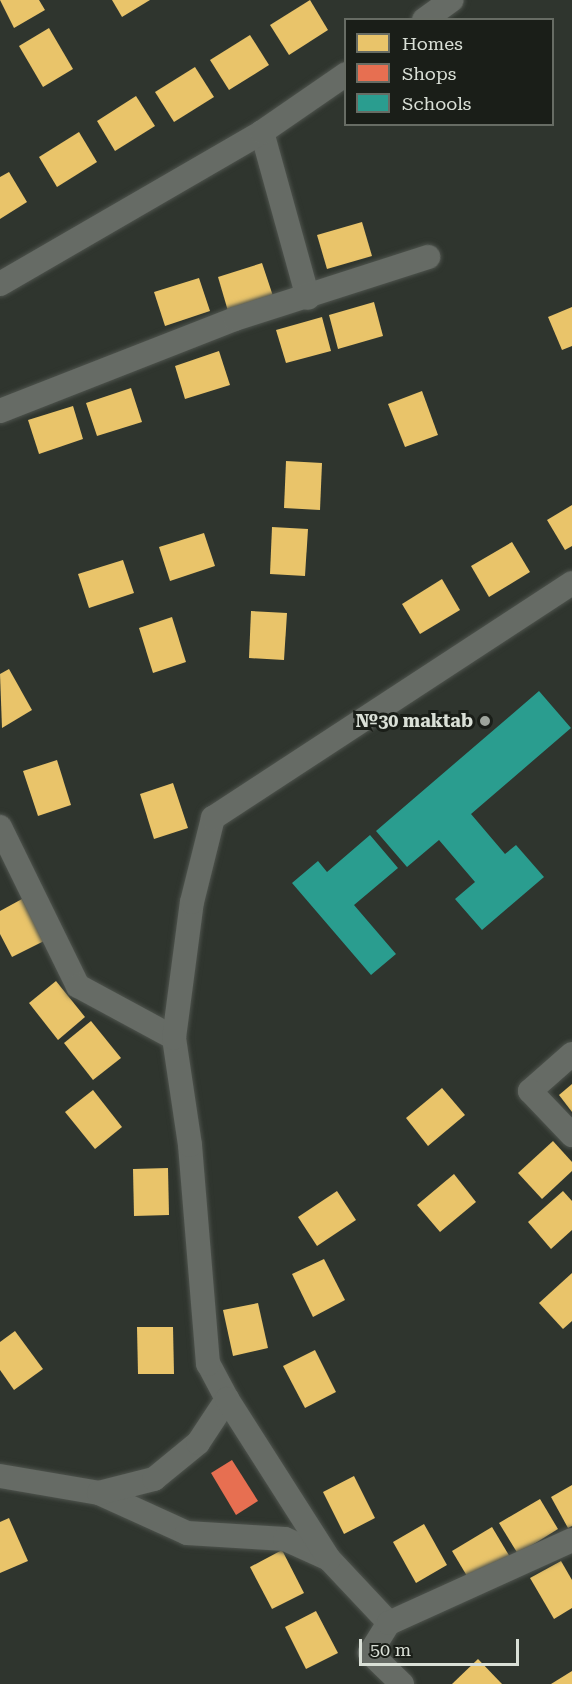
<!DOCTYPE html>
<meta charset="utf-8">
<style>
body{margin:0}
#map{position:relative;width:572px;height:1684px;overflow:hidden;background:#2f352e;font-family:"Roboto Serif",serif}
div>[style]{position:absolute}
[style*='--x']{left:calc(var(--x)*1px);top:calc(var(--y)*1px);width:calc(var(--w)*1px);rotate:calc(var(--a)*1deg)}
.homes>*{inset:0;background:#e9c46a}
.shops>*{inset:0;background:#e76f51}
.schools>*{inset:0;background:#2a9d8f}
.roads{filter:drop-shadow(0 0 2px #4e534d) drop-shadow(0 0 2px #4e534d)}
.minor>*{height:24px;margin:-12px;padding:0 12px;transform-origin:12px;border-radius:12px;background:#666b65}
.dots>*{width:16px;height:16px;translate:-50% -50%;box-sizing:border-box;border:3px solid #1a1e18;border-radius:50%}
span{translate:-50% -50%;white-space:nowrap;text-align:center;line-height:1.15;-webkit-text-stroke:6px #1a1e18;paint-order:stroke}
.poi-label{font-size:18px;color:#dae0d7;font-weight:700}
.right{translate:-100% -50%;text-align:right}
.legend{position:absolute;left:344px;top:18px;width:210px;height:108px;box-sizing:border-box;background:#1a1e18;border:2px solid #676c64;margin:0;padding:8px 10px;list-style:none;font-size:18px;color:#dae0d7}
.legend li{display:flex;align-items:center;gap:12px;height:30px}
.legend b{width:30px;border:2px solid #676c64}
.scale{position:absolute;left:359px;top:1639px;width:160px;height:27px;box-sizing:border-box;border:3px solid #dae0d7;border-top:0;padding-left:8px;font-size:18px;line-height:21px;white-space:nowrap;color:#dae0d7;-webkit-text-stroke:4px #1a1e18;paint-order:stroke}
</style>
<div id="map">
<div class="homes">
<i style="clip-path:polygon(0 0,39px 0,45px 10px,14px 28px)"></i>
<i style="clip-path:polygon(112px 0,150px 0,122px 17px)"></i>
<i style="clip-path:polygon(310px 0,328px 30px,289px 55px,270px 25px)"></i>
<i style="clip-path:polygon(49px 28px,73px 69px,43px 87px,19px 46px)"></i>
<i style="clip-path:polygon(250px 35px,269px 65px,229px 90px,210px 60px)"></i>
<i style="clip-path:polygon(195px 67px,214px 97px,174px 122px,155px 92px)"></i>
<i style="clip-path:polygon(136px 96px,155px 126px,115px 151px,97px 121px)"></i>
<i style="clip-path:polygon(79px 132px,97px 162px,57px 187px,39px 157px)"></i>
<i style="clip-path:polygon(9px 172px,27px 202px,0 219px,0 177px)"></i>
<i style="clip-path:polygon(362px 222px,372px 256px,327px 269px,317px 235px)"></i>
<i style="clip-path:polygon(262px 263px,273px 296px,228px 311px,218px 277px)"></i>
<i style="clip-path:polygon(199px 278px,210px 311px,165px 326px,154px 292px)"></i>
<i style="clip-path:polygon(374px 302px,383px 336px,338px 349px,329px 315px)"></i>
<i style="clip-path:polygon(572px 307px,572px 346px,562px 350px,548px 317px)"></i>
<i style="clip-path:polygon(322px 317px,331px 351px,286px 363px,276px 330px)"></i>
<i style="clip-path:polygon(219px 351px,230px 385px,185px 399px,175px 366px)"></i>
<i style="clip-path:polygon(131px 388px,142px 422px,97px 436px,86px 403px)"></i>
<i style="clip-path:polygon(422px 391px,438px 435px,405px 447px,388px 404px)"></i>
<i style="clip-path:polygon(73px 406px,83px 439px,39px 454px,28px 420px)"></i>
<i style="clip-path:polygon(286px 461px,322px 463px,320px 510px,284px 508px)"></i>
<i style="clip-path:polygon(572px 505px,572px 546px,565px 550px,547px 520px)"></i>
<i style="clip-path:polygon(272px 527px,308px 529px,305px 576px,270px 574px)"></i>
<i style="clip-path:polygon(204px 533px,215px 566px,170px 581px,159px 547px)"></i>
<i style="clip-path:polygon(512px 542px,530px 572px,489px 597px,471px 566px)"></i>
<i style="clip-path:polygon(123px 560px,134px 593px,89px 608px,78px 574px)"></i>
<i style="clip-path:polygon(442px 579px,460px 610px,420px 634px,402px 604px)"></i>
<i style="clip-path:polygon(251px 611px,287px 613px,284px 660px,249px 658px)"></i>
<i style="clip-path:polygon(172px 617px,186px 662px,153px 673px,139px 628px)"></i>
<i style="clip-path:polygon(9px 669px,32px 710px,2px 728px,0 674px)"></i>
<i style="clip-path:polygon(57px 760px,71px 805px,38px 816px,23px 771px)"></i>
<i style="clip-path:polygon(173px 783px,188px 828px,154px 839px,140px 794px)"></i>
<i style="clip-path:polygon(22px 899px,44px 941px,12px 957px,0 934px,0 911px)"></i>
<i style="clip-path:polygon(56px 981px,85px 1017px,58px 1040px,29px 1003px)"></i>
<i style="clip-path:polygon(91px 1021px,121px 1058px,93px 1080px,64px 1043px)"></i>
<i style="clip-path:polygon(572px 1084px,572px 1112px,559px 1095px)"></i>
<i style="clip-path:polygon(442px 1088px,465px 1115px,428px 1146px,406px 1118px)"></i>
<i style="clip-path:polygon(93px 1090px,122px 1127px,95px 1149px,65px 1112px)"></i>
<i style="clip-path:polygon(553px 1141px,572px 1162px,572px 1171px,542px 1199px,518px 1173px)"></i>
<i style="clip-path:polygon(168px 1168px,169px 1215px,134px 1216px,133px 1169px)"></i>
<i style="clip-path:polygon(454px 1174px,476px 1202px,440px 1232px,417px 1205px)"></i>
<i style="clip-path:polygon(337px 1191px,356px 1220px,317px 1246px,298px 1217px)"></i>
<i style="clip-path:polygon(563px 1191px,572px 1201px,572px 1230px,551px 1249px,528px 1222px)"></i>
<i style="clip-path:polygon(324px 1259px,345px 1300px,313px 1317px,292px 1274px)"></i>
<i style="clip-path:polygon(572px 1273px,572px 1321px,563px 1329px,539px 1303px)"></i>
<i style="clip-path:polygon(258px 1303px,268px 1348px,233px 1356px,223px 1310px)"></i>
<i style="clip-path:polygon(137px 1327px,173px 1327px,174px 1374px,138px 1374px)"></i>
<i style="clip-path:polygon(15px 1331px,43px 1369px,14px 1390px,0 1370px,0 1342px)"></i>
<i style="clip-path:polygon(315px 1350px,336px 1392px,305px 1408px,283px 1366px)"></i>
<i style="clip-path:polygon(354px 1476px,375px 1518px,344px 1534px,323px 1492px)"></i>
<i style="clip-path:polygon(572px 1485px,572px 1526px,568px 1528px,551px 1497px)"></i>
<i style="clip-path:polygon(540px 1499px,558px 1529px,518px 1554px,499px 1523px)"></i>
<i style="clip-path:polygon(9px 1518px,28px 1561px,0 1573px,0 1522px)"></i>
<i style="clip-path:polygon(424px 1524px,447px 1565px,416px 1583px,393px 1542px)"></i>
<i style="clip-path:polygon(492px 1527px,510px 1557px,470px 1581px,452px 1551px)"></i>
<i style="clip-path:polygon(282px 1550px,304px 1593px,272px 1609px,250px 1567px)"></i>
<i style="clip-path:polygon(561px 1561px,572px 1580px,572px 1608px,554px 1619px,530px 1578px)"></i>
<i style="clip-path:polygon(316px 1611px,338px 1653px,306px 1669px,285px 1627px)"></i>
<i style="clip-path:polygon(478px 1659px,502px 1684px,452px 1684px)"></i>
<i style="clip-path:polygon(572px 1671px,572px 1684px,551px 1684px)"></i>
</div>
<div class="shops">
<i style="clip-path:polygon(232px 1460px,258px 1501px,236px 1515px,211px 1473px)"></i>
</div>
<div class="schools">
<i style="clip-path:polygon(539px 691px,571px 728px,471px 814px,505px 854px,516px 845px,544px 877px,482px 930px,455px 899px,475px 882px,439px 840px,407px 867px,376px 831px)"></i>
<i style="clip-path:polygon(370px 835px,398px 868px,354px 905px,396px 954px,371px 975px,292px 883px,318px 861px,327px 872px)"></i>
</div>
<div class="roads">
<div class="minor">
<i style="--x:424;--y:20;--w:34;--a:-36"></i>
<i style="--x:262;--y:132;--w:172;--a:74.5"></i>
<i style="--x:0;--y:284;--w:303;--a:-30.1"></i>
<i style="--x:262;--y:132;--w:102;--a:-34.6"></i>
<i style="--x:0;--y:411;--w:252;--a:-21.4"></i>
<i style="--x:235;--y:319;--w:203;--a:-17.8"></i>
<i style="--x:0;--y:827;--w:177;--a:63.9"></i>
<i style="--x:78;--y:986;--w:109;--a:28.4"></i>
<i style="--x:572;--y:1054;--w:56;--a:138.6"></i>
<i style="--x:530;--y:1091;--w:61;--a:46.3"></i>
<i style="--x:227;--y:1399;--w:40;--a:-118"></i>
<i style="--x:208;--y:1364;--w:220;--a:-94.7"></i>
<i style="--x:190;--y:1145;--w:108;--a:-98.5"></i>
<i style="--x:174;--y:1038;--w:137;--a:-82.5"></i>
<i style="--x:192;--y:902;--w:87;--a:-76"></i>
<i style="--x:213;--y:818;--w:429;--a:-33.2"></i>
<i style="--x:0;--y:1476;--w:100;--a:9.7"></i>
<i style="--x:99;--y:1493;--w:97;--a:24.4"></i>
<i style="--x:187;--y:1533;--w:98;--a:3.5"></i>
<i style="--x:285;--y:1539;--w:48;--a:24.4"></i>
<i style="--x:329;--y:1559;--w:88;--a:46.8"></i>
<i style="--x:99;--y:1493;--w:57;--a:-14.3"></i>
<i style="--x:154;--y:1479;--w:57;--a:-39.3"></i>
<i style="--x:198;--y:1443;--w:53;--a:-56.6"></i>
<i style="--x:227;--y:1399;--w:190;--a:57.5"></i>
<i style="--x:402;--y:1684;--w:45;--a:-135.9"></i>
<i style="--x:370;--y:1653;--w:36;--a:-58"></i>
<i style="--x:389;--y:1623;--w:201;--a:-24.4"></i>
</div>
</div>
<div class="dots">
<i style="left:485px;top:721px;background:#9ea49c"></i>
</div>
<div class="poi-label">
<span class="right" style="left:473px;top:721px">№30 maktab</span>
</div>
<ul class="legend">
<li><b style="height:16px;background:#e9c46a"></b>Homes</li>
<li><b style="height:16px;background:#e76f51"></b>Shops</li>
<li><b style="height:16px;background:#2a9d8f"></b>Schools</li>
</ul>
<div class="scale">50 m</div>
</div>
